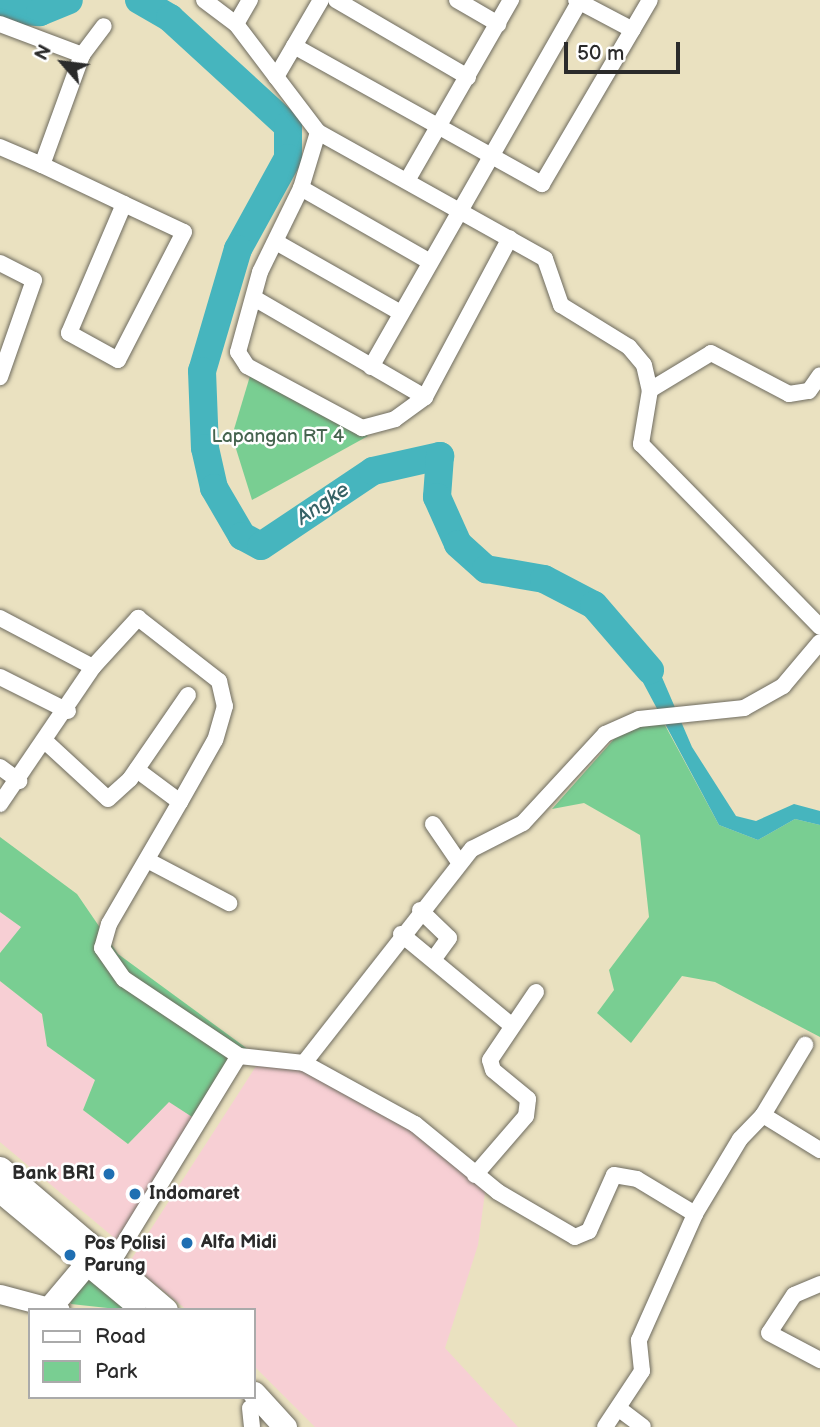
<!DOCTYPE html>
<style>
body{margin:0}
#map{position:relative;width:820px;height:1427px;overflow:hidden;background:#eae1c0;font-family:"Balsamiq Sans",sans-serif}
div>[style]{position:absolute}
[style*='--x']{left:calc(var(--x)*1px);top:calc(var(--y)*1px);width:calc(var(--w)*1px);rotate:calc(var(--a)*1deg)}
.built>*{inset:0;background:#f7cfd4}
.green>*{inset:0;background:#79ce92}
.water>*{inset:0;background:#46b5be}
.river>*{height:28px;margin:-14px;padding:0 14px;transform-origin:14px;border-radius:14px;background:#46b5be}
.roads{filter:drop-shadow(0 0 2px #6e6b5f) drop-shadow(0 0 2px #6e6b5f)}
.minor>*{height:16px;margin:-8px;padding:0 8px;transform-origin:8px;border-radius:8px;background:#fff}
.major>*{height:19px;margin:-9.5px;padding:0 9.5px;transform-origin:9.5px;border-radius:9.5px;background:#fff}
.highway>*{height:23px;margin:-11.5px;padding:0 11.5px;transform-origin:11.5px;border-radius:11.5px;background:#fff}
.dots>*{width:19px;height:19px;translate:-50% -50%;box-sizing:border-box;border:4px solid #fff;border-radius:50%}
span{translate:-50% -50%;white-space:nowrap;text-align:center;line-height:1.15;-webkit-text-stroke:5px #fff;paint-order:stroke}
.park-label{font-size:19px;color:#46644f}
.poi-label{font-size:19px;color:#2b2b2b;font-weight:700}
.right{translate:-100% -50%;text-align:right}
.left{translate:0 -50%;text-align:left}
.water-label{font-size:21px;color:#366266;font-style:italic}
.legend{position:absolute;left:28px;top:1308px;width:228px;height:91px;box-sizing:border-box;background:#fff;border:2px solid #aaa;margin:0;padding:9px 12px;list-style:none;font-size:21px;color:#2b2b2b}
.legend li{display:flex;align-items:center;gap:14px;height:35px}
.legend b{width:35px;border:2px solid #aaa}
.north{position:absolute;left:28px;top:28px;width:70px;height:70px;-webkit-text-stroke:5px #fff;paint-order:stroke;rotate:298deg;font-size:19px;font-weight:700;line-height:28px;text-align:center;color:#2b2b2b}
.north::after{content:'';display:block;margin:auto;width:24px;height:32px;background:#2b2b2b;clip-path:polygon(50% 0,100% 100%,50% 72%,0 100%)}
.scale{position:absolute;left:564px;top:42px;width:116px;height:32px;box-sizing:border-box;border:4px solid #2b2b2b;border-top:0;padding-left:9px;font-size:21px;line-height:24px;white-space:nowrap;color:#2b2b2b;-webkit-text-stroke:5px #fff;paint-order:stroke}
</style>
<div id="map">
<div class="built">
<i style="clip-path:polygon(0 912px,22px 927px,0 953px)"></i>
<i style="clip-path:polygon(0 981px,42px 1014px,47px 1046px,95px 1080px,83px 1110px,128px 1144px,169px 1101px,203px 1124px,124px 1246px,0 1142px)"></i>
<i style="clip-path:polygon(290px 1056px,331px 1068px,452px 1150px,486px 1185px,478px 1245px,445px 1348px,518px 1427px,315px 1427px,254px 1366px,254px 1310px,187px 1310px,129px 1263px,262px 1057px)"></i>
</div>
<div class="green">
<i style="clip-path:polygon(250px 376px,368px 436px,252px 500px,232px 436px)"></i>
<i style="clip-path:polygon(660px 716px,719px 825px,758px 840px,795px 819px,820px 825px,820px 1037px,715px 982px,682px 976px,631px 1043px,597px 1013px,614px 990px,609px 970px,649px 917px,640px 835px,584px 803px,552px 809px,623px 729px)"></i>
<i style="clip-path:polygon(0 837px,77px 894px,118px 954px,249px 1050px,203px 1124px,169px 1102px,128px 1144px,83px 1110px,95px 1080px,47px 1046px,42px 1014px,0 981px,0 953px,21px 927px,0 912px)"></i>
<i style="clip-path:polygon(94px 1275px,126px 1310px,71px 1304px,67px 1294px,83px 1276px)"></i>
</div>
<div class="water">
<i style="clip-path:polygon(631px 638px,658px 668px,692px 747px,736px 816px,756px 821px,794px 804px,820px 811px,820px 825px,795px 819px,758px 840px,719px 825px,622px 643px)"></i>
</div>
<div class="river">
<i style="--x:1;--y:0;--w:13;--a:51"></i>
<i style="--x:9;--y:10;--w:31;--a:4"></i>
<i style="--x:40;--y:12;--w:31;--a:-22"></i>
<i style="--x:139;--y:0;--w:36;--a:30"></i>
<i style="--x:170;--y:18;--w:160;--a:42.5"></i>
<i style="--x:288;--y:126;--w:32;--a:90"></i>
<i style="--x:288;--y:158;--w:104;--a:118.8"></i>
<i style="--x:238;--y:249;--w:127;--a:106.4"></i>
<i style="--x:202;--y:371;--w:77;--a:87.8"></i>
<i style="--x:205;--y:448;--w:41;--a:77.3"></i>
<i style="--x:214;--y:488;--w:56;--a:59.7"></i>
<i style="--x:242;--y:536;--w:21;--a:28"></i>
<i style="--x:261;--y:546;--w:135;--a:-33.8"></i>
<i style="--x:373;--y:471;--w:69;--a:-12.6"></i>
<i style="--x:440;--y:456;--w:41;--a:94.2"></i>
<i style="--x:437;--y:497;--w:51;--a:65.9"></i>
<i style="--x:458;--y:544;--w:38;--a:42"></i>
<i style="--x:486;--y:569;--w:59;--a:9.8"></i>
<i style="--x:544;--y:579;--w:56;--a:27.5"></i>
<i style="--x:594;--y:605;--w:86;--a:49.3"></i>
</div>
<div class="roads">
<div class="minor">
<i style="--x:204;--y:0;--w:40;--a:37"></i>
<i style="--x:236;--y:24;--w:136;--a:52.8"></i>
<i style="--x:318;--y:132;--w:260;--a:29.2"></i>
<i style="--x:545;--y:259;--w:49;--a:70.8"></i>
<i style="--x:561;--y:305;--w:80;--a:31.7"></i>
<i style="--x:629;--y:347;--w:23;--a:50"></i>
<i style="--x:644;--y:365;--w:26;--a:77"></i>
<i style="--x:650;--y:390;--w:55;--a:99.5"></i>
<i style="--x:641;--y:444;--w:256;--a:45.6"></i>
<i style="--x:336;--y:0;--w:153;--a:30.3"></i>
<i style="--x:457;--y:0;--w:48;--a:30.3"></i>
<i style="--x:576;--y:0;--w:64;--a:27.8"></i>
<i style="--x:0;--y:24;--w:88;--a:20.7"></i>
<i style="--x:236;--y:24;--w:28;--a:-60"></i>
<i style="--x:294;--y:46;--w:284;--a:29.1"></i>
<i style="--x:542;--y:184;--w:213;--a:-59.6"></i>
<i style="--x:276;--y:77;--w:89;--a:-59.7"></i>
<i style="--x:318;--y:132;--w:59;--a:106.9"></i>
<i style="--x:301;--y:188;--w:93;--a:116"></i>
<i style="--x:260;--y:272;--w:83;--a:105.4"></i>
<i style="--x:238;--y:352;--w:17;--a:57"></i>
<i style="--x:247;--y:366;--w:131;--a:28.3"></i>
<i style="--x:362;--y:428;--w:34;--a:-15"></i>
<i style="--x:395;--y:419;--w:37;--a:-36"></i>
<i style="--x:425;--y:397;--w:180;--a:-61.9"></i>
<i style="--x:0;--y:147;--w:46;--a:23.2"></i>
<i style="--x:42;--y:165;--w:91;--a:25.4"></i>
<i style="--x:124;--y:204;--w:66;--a:25"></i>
<i style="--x:184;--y:232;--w:144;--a:117.3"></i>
<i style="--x:118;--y:360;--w:56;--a:-151.1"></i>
<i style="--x:69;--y:333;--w:140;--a:-66.9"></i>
<i style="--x:42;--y:165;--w:117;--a:-70"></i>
<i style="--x:82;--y:55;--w:36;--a:-53"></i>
<i style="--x:408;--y:179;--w:207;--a:-60.1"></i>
<i style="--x:301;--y:188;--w:149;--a:29.8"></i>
<i style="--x:276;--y:242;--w:144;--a:29.6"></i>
<i style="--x:0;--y:263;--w:38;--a:27"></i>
<i style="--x:34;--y:280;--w:103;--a:109.3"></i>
<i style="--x:254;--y:298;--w:198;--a:30.1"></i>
<i style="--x:371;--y:367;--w:422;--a:-60.3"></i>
<i style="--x:650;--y:390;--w:71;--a:-31.2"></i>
<i style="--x:711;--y:353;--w:88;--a:27.7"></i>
<i style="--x:789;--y:394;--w:20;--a:-9"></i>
<i style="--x:809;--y:391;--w:19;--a:-55"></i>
<i style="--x:0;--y:618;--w:105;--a:27.8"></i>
<i style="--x:0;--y:677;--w:76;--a:26.6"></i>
<i style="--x:46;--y:742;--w:84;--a:42.6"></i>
<i style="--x:108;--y:799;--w:30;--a:-42"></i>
<i style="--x:130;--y:779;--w:102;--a:-55.4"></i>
<i style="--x:0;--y:767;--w:24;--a:36"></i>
<i style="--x:180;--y:802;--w:141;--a:120.2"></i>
<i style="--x:109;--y:924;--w:25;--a:106"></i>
<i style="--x:102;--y:948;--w:38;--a:55"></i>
<i style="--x:124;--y:979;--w:138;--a:33.8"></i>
<i style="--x:0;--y:804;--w:166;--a:-55.8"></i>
<i style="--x:93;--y:667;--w:67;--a:-47.4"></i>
<i style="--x:138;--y:618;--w:103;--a:37.9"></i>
<i style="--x:219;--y:681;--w:26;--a:77"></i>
<i style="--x:225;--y:706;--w:35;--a:106"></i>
<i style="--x:215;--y:740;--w:71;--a:119.4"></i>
<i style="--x:180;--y:802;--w:54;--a:-143.3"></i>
<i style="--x:433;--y:824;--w:46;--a:55.6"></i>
<i style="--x:147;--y:860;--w:93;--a:27.7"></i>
<i style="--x:420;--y:910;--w:40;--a:44"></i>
<i style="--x:449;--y:938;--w:24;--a:126"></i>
<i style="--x:401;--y:934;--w:143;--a:39.6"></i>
<i style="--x:304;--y:1063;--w:127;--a:28.8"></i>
<i style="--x:415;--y:1124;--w:107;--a:39.3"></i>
<i style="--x:498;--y:1192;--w:89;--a:30.3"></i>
<i style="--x:575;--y:1237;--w:15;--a:-23"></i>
<i style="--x:589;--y:1231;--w:61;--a:-65.9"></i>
<i style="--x:614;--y:1175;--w:23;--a:10"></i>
<i style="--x:637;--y:1179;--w:68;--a:31.1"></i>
<i style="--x:695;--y:1214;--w:87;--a:-59"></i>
<i style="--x:740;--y:1139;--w:33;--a:-46"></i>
<i style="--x:763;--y:1115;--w:67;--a:31.6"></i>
<i style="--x:763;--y:1115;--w:82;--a:-59"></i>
<i style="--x:475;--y:1175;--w:78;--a:-49.2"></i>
<i style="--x:526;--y:1116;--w:17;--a:-83"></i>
<i style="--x:528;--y:1099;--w:45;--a:-140.4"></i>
<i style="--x:493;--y:1070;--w:10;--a:-107"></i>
<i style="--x:490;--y:1060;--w:82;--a:-55.9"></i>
<i style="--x:107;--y:1271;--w:252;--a:-58.5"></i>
<i style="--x:239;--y:1056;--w:65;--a:6.1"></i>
<i style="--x:304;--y:1063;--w:272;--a:-51.9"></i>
<i style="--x:472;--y:849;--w:57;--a:-27"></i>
<i style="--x:523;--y:823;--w:121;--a:-47.3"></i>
<i style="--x:605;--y:734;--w:37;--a:-24"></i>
<i style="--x:639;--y:719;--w:106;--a:-6"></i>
<i style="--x:744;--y:708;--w:45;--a:-29.4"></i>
<i style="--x:783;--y:686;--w:57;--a:-49.9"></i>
<i style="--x:820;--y:1284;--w:28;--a:157"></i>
<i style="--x:794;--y:1295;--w:45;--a:123.3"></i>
<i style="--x:769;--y:1333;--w:58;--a:27.9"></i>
<i style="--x:250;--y:1408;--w:19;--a:84"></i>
<i style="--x:618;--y:1408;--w:31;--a:37"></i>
<i style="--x:605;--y:1427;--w:67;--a:-56.5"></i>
<i style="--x:642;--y:1371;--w:31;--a:-96"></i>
<i style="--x:639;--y:1340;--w:138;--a:-66"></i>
</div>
<div class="major">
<i style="--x:0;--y:1294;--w:62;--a:14.9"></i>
</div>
<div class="highway">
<i style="--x:0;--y:1168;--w:218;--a:40.5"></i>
<i style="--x:0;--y:1191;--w:175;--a:39.7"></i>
<i style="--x:50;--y:1307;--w:73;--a:-50"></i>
<i style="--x:254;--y:1393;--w:46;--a:47.6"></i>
</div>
</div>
<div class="dots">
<i style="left:109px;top:1174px;background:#1f6fb2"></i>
<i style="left:135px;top:1194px;background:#1f6fb2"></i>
<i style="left:187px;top:1243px;background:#1f6fb2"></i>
<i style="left:70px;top:1255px;background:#1f6fb2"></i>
</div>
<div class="park-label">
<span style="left:278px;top:437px">Lapangan RT 4</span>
</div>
<div class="poi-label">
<span class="right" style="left:95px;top:1174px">Bank BRI</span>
<span class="left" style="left:149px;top:1194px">Indomaret</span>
<span class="left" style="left:201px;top:1243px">Alfa Midi</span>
<span class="left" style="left:84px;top:1255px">Pos Polisi<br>Parung</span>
</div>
<div class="water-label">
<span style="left:323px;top:504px;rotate:-34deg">Angke</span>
</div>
<ul class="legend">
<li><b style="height:9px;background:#fff"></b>Road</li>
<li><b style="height:19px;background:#79ce92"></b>Park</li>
</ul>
<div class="north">N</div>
<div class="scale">50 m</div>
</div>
